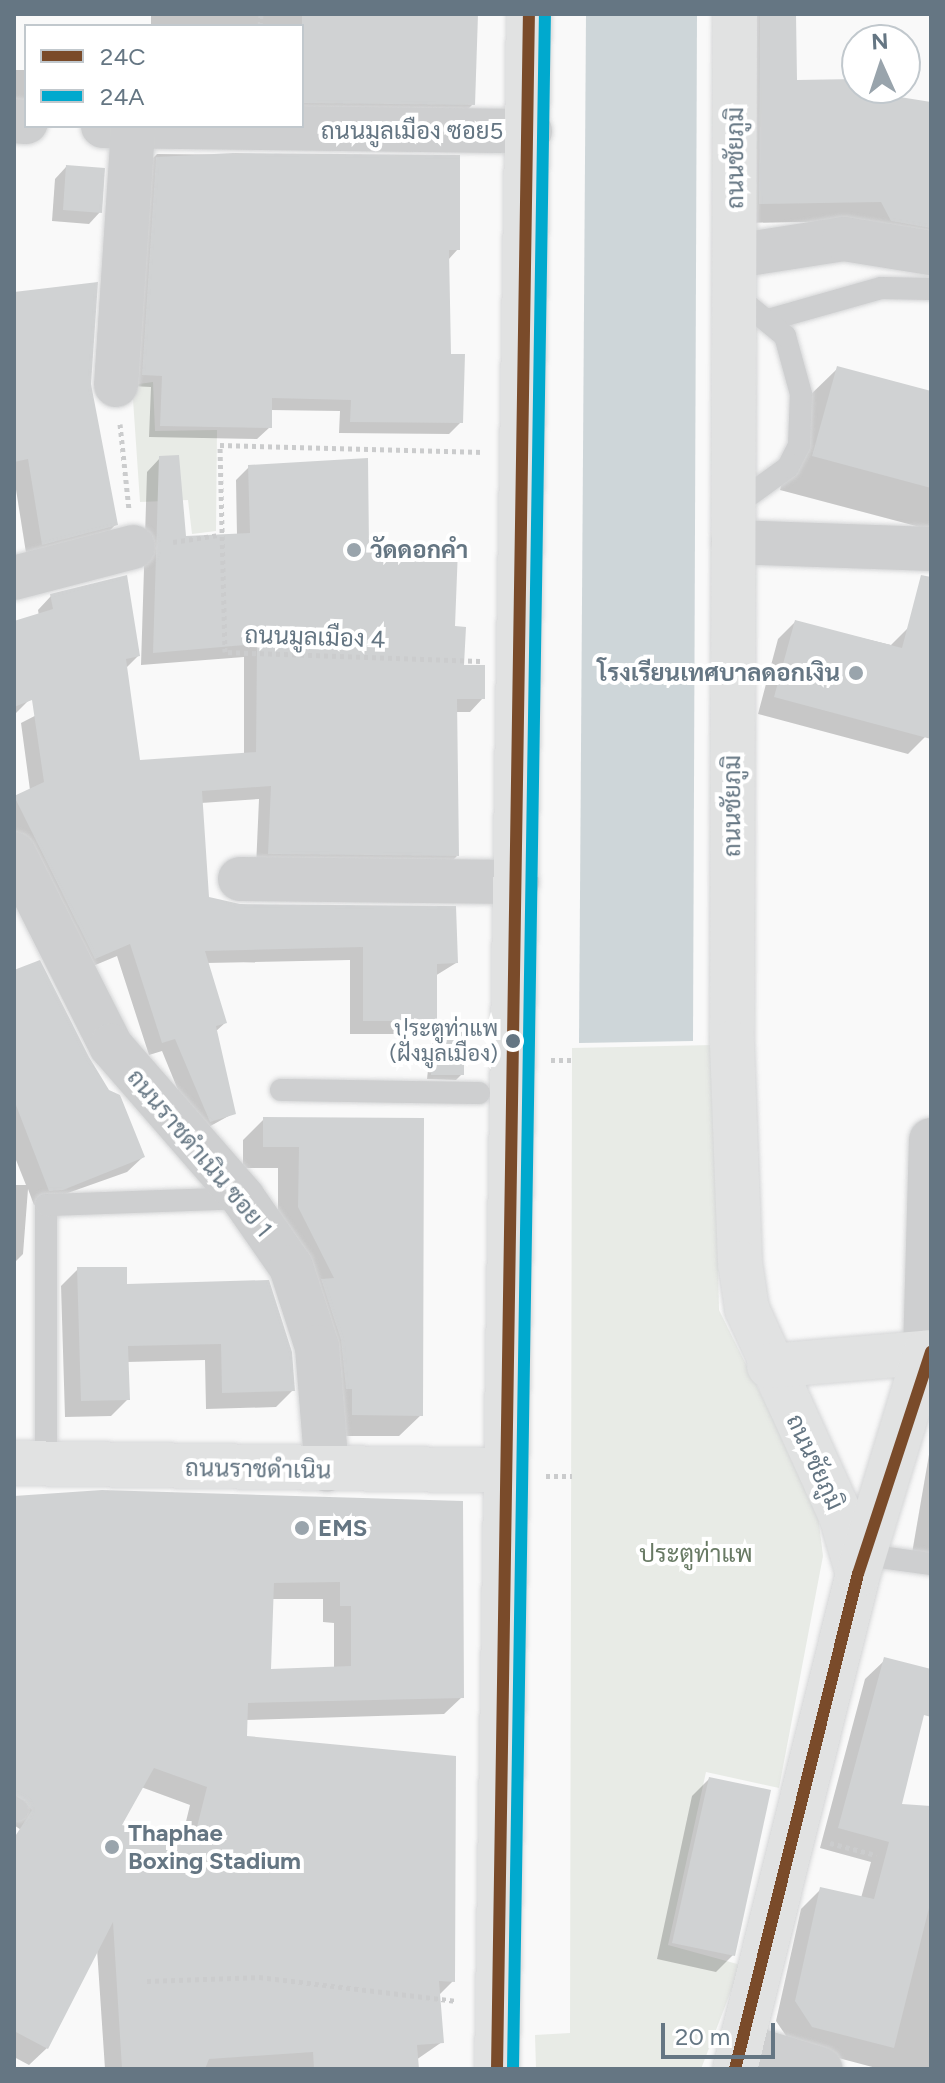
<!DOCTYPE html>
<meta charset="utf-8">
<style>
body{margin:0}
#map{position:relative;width:945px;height:2083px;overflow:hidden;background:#f9f9f9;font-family:Figtree,Sarabun,sans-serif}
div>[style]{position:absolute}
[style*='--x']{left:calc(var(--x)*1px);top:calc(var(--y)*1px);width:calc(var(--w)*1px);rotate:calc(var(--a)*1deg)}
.green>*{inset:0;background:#e8ebe6}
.water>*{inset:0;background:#ced6d9}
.shadow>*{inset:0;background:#0003}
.building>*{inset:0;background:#d0d2d3}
.path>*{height:5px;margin-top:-2.5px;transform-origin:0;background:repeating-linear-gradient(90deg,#cbcccd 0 4px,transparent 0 8px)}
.roads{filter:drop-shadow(0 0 2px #d5d6d7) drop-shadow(0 0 2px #d5d6d7)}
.lane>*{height:22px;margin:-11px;padding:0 11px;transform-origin:11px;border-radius:11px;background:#cecfd0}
.street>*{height:44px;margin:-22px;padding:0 22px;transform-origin:22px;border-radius:22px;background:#cecfd0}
.secondary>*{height:44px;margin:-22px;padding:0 22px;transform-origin:22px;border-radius:22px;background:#e1e2e2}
.bus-1>*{height:12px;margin:-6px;padding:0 6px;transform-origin:6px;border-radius:6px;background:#7a4b2a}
.bus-2>*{height:12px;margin:-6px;padding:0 6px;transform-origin:6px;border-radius:6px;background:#00a9ce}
.dots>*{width:22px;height:22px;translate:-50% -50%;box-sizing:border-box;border:4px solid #fff;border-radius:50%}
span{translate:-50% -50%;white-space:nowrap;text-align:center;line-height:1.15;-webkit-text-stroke:8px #fff;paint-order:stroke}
.bus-label{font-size:22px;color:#657683}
.right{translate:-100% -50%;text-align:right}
.street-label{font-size:24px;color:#657683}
.poi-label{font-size:24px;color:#657683;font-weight:700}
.left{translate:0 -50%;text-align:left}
.park-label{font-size:24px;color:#687a64}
.frame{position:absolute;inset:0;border:16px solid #657683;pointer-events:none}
.legend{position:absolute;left:24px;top:24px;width:280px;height:104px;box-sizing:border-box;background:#fff;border:2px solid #c1c8cd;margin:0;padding:10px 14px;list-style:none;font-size:24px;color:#657683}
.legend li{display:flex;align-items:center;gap:16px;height:40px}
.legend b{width:40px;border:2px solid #c1c8cd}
.north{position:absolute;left:841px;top:24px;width:80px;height:80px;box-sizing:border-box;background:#fff;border:2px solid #c1c8cd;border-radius:50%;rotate:357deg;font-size:22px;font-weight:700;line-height:32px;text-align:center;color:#657683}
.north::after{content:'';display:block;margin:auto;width:28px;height:36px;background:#99a4ac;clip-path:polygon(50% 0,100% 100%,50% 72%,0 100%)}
.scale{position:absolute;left:661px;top:2023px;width:114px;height:36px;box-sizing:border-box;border:4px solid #657683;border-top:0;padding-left:10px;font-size:24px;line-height:28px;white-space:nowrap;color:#657683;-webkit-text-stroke:6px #fff;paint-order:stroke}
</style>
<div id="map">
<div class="green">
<i style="clip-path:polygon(153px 382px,155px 431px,217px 430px,216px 531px,192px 534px,188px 500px,140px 502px,132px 385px)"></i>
<i style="clip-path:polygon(713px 1045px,719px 1310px,817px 1507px,823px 1556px,779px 1788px,706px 1772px,668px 1945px,741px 1965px,701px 2069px,536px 2069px,535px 2035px,570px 2033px,572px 1048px)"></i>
</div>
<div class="water">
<i style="clip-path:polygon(586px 14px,697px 14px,693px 1041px,579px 1043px)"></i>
</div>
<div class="shadow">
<i style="clip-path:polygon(151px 14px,476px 14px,473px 104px,459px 118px,302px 116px,302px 26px,151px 26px)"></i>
<i style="clip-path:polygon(744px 14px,794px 14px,795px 82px,931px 104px,931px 256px,861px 221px,741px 223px)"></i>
<i style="clip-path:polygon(14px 70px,26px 70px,26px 113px,14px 111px)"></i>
<i style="clip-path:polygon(157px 154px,458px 157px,458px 249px,448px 260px,449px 356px,461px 422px,449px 434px,339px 433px,340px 411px,270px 410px,270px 427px,257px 439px,149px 437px,151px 387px,131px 386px,145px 166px)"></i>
<i style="clip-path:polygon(66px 167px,100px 212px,89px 224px,52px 221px,55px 179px)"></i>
<i style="clip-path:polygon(838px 368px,931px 393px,931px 530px,780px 490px,804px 401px)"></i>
<i style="clip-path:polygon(14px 412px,116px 524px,101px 540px,27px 559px,14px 477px)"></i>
<i style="clip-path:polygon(160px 458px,185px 538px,237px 536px,236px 480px,249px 467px,367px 548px,453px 628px,462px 667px,483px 698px,470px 712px,455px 712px,457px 856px,444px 869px,256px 867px,259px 799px,201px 803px,207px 899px,456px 963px,435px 976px,435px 1020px,422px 1034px,350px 1034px,350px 960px,206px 963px,225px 1023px,215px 1032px,234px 1113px,196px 1134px,162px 1051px,149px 1055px,117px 956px,81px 971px,14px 835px,14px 798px,30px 790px,21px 723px,54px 706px,38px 610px,51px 596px,138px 656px,125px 669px,139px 762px,244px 755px,244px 657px,141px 665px,147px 472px)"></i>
<i style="clip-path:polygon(795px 622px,891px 645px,908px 628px,931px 634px,931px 716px,925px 737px,908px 754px,758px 714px,778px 639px)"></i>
<i style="clip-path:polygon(14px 643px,30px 699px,14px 715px)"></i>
<i style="clip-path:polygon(14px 972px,87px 1058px,143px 1157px,127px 1172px,34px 1205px,28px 1189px,23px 1254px,14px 1263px,14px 1185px,26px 1185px,14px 1155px)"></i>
<i style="clip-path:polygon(432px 1034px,462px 1074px,456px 1080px,427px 1079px)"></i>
<i style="clip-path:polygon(264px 1119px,422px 1120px,421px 1415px,399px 1436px,332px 1436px,278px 1230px,278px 1168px,243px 1168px,243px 1140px)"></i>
<i style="clip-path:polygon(78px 1269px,125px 1286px,267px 1282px,293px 1390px,276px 1407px,206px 1409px,205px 1360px,127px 1362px,128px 1399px,111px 1416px,65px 1417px,61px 1286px)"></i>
<i style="clip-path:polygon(931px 1443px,931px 1563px,911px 1559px)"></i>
<i style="clip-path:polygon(evenodd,14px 1496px,461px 1503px,462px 1697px,444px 1714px,245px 1720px,244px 1738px,453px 1981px,438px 1996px,442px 2042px,416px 2060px,417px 2069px,105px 2069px,97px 1949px,47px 2048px,29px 2065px,14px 2057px,14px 1855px,122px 1902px,14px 1825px,14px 1496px,271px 1599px,323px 1599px,323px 1622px,334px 1623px,334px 1669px,269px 1671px,271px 1599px,14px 1496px,141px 1787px,190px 1805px,181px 1842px,119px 1827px,141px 1787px)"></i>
<i style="clip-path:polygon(885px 1660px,931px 1671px,900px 1806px,931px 1808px,931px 2069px,880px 2069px,793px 2046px,776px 2021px,801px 1909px,821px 1889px,861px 1898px,871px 1862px,820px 1848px,865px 1679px)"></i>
<i style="clip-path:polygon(709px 1779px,733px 1955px,716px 1972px,657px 1959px,692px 1796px)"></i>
</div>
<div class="building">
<i style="clip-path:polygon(302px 14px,478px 14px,475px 105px,302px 103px)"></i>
<i style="clip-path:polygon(760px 14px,796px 14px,797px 80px,856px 79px,856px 90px,931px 102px,931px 228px,891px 221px,881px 202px,759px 204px)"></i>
<i style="clip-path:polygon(233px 153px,460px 155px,460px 250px,449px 250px,451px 354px,465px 354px,463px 423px,350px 422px,351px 400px,272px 398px,272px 428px,160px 426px,162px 376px,142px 375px,156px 157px)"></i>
<i style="clip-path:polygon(66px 165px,105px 168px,102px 213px,63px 210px)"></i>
<i style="clip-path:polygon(98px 282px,91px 384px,118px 525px,42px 545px,28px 459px,14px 462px,14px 292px)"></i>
<i style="clip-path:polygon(837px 366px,931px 391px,931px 488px,812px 456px)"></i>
<i style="clip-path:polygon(179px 455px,186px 536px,250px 533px,248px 465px,368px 458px,369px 546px,458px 549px,455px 626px,466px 627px,464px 665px,485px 665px,485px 699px,457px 699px,459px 856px,268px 854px,271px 786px,202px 791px,209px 897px,240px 904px,456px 906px,458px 963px,437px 964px,437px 1021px,363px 1021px,363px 947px,205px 951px,227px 1023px,216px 1026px,236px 1114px,210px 1122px,175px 1039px,162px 1043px,130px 944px,95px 959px,14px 796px,44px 782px,32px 700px,14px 707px,14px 621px,53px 609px,50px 594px,127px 575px,140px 656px,126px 659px,140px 760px,256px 752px,257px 644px,153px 653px,159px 456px)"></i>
<i style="clip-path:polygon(921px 575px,931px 577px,931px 739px,774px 697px,795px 620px,902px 648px)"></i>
<i style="clip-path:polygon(40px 960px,89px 1057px,109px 1090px,120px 1095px,145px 1157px,63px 1190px,49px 1191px,14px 1100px,14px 970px)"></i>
<i style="clip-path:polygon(431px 1032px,464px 1032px,464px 1075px,431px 1075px)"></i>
<i style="clip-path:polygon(263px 1117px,424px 1118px,423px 1416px,352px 1415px,352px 1389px,346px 1389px,341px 1340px,321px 1279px,334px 1278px,298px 1207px,299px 1147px,263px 1147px)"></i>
<i style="clip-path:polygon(77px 1267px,127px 1267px,127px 1284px,269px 1280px,292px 1352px,295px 1391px,222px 1393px,221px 1344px,128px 1346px,130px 1400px,81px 1401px)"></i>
<i style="clip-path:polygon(evenodd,102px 1490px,463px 1501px,464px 1698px,248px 1703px,247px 1736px,456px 1756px,455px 1982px,439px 1981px,444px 2043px,417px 2045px,419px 2069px,314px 2069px,313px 2052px,209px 2059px,205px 2069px,122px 2069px,113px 1922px,48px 2049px,14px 2031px,14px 1838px,32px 1810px,14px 1794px,14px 1496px,102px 1490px,340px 1582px,340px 1606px,351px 1606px,351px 1666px,271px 1669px,274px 1583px,340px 1582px,102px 1490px,154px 1768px,207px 1787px,193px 1843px,122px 1825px,154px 1768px)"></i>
<i style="clip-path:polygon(884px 1657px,931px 1669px,931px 1717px,924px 1715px,902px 1804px,931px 1806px,931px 1900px,894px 2048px,812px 2027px,795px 2001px,820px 1887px,874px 1899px,889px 1842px,838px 1828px)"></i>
<i style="clip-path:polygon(709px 1777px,771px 1790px,735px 1956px,672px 1943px)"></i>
</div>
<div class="path">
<i style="--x:260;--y:26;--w:12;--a:-85"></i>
<i style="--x:120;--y:424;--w:86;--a:84"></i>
<i style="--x:173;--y:542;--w:47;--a:-8.7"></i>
<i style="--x:480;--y:661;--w:255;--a:-178"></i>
<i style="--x:225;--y:652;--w:207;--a:-91.4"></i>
<i style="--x:220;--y:445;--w:264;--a:1.5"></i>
<i style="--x:551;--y:1060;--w:21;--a:0"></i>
<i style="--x:546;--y:1476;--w:26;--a:0"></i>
<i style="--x:830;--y:1843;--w:48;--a:14.6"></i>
<i style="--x:147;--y:1981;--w:112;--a:-2"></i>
<i style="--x:259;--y:1977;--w:199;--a:6.9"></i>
</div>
<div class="roads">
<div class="lane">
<i style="--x:768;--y:320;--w:117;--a:-15.8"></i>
<i style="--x:881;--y:288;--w:50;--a:1.1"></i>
<i style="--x:733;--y:507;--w:68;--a:-36"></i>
<i style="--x:788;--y:467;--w:25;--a:-63"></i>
<i style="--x:799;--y:445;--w:51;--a:-87.8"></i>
<i style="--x:801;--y:394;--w:60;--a:-105.4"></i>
<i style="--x:785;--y:336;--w:65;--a:-140.6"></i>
<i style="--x:281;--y:1090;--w:198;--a:0.9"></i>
<i style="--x:46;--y:1464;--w:259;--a:-90"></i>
<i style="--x:46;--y:1205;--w:196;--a:-2"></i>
<i style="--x:866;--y:1555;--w:66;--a:7.9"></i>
<i style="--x:14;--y:1808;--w:4;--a:27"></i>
</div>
<div class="street">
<i style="--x:14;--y:121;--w:12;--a:5"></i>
<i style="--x:103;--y:126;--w:427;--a:0.7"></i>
<i style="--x:735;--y:256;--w:110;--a:-8.9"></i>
<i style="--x:844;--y:239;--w:88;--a:9.1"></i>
<i style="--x:116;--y:385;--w:258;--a:-86.2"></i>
<i style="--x:733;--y:542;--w:198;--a:2"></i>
<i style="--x:14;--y:578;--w:123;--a:-14.6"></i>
<i style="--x:14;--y:854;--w:215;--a:63.2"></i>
<i style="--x:111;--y:1046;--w:201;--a:49"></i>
<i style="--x:243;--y:1198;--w:84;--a:55.2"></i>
<i style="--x:291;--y:1267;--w:84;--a:72"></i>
<i style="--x:317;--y:1347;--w:123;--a:85.4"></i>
<i style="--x:240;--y:879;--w:277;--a:0.6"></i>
<i style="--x:925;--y:1353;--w:213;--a:-88.4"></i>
<i style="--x:740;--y:2045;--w:84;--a:16.7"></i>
</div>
<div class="secondary">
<i style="--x:735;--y:14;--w:1029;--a:90.17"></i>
<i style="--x:732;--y:1043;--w:220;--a:87.9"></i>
<i style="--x:740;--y:1263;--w:47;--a:81.3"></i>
<i style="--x:747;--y:1309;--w:227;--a:65.6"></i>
<i style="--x:841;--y:1516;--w:60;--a:73.7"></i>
<i style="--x:769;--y:1366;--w:163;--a:-4.9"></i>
<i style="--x:14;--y:1463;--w:488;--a:0.9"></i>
<i style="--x:497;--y:2069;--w:2055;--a:-89.11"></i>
<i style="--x:735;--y:2069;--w:510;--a:-76.05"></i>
<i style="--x:858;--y:1574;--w:231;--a:-73.1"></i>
</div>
</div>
<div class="bus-1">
<i style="--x:497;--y:2069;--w:2055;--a:-89.11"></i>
<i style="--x:735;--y:2069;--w:510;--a:-76.05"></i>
<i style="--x:858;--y:1574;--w:234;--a:-71.8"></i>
</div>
<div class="bus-2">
<i style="--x:513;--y:2069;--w:2055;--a:-89.11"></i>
</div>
<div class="dots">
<i style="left:354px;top:550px;background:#99a4ac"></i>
<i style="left:856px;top:673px;background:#99a4ac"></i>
<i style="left:513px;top:1041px;background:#657683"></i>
<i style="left:302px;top:1528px;background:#99a4ac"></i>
<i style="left:112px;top:1847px;background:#99a4ac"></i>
</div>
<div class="bus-label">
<span class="right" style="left:498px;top:1041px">ประตูท่าแพ<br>(ฝั่งมูลเมือง)</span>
</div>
<div class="street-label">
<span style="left:412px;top:131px">ถนนมูลเมือง ซอย5</span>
<span style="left:735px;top:158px;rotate:-90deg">ถนนชัยภูมิ</span>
<span style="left:315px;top:637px;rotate:2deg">ถนนมูลเมือง 4</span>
<span style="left:732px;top:806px;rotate:-90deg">ถนนชัยภูมิ</span>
<span style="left:200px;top:1153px;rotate:50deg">ถนนราชดำเนิน ซอย 1</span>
<span style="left:815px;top:1462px;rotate:65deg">ถนนชัยภูมิ</span>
<span style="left:258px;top:1469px;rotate:1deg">ถนนราชดำเนิน</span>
</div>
<div class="poi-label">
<span class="left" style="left:370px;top:550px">วัดดอกคำ</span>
<span class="right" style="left:840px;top:673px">โรงเรียนเทศบาลดอกเงิน</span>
<span class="left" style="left:318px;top:1528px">EMS</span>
<span class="left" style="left:128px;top:1847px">Thaphae<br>Boxing Stadium</span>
</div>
<div class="park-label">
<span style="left:696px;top:1554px">ประตูท่าแพ</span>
</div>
<div class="frame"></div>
<ul class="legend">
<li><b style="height:10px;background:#7a4b2a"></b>24C</li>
<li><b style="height:10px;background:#00a9ce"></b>24A</li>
</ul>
<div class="north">N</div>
<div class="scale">20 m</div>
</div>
